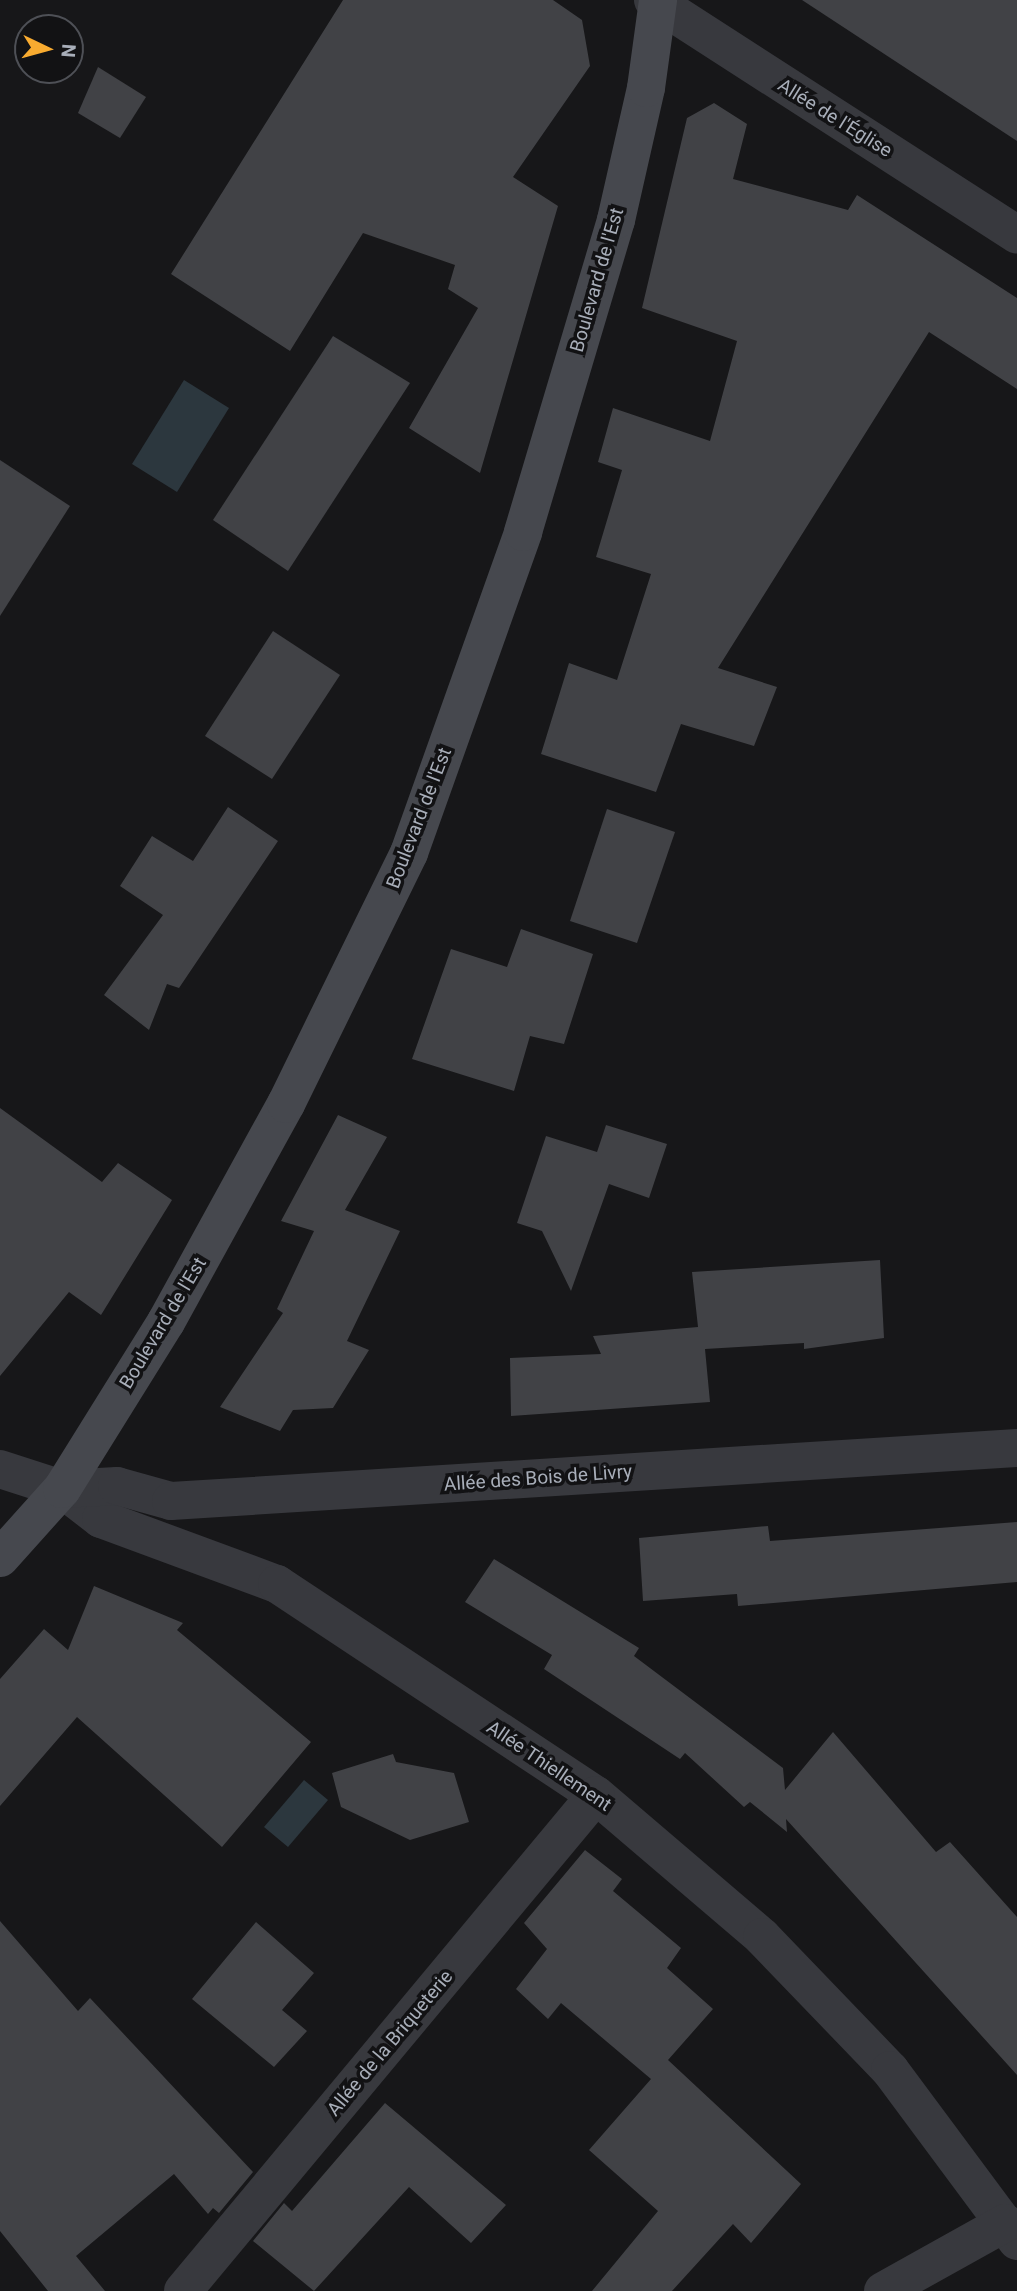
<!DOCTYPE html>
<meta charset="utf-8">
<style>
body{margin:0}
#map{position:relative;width:1017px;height:2291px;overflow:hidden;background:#171719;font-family:Roboto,sans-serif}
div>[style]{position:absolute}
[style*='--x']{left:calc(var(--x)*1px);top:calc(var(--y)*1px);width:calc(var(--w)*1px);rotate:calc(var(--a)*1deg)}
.water>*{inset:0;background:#2c373e}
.building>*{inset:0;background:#414246}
.street>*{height:38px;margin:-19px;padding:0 19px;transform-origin:19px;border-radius:19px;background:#38393e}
.secondary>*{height:38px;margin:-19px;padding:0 19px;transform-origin:19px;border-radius:19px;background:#46484e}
span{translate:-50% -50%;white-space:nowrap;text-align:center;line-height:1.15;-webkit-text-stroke:7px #121214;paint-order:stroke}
.street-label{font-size:19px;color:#a8aeb9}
.north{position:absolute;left:14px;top:14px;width:70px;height:70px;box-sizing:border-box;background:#121214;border:2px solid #4e5056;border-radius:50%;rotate:95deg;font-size:19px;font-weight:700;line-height:28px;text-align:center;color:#a8aeb9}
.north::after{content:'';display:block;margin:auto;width:24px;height:32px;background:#f8ab30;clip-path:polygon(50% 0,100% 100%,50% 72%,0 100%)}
</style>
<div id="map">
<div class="water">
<i style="clip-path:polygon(184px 380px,229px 408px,177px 492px,132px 464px)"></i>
<i style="clip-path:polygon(304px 1780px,328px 1800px,288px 1847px,264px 1827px)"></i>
</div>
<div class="building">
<i style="clip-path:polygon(343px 0,553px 0,582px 20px,590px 66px,513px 177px,558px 206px,480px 473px,409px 428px,478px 308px,448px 289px,455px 265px,363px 233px,290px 351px,171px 274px)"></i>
<i style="clip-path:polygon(802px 0,1017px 0,1017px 141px)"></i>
<i style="clip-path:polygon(98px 67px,146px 97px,120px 138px,78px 113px)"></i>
<i style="clip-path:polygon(714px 103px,747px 124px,733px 179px,848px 210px,857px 195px,1017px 298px,1017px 389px,929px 332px,718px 668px,777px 687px,754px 746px,681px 724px,656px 792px,541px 754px,569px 663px,617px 680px,651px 574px,596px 557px,622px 470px,598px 462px,613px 408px,710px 441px,737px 341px,642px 308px,687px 118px)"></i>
<i style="clip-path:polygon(333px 336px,410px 383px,288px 571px,213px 520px)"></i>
<i style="clip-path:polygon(0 460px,70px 506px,0 616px)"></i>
<i style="clip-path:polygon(273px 631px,340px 675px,272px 779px,205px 736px)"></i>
<i style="clip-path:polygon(228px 807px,278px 841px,179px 988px,167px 984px,149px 1030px,104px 995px,163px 915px,120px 886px,152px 836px,193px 861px)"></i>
<i style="clip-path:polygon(607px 809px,675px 832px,637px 943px,570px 921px)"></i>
<i style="clip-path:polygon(521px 929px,593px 954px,564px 1044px,530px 1036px,514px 1091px,412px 1059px,451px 949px,507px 967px)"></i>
<i style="clip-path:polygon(0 1108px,102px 1182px,118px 1163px,172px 1200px,101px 1315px,69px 1292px,0 1376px)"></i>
<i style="clip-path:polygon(338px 1115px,387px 1137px,345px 1210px,400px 1231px,347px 1341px,369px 1350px,333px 1408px,293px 1410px,280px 1431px,220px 1407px,283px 1313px,277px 1309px,314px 1231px,281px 1221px)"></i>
<i style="clip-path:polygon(606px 1125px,667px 1144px,649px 1198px,609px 1184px,571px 1291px,542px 1231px,517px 1223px,546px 1136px,597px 1152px)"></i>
<i style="clip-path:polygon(880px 1260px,884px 1338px,804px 1349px,804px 1343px,705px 1349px,710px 1402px,511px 1416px,510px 1358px,601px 1354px,593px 1336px,698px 1327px,692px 1272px)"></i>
<i style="clip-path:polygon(1017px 1522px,1017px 1582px,738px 1606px,737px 1594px,643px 1601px,639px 1538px,768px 1526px,770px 1541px)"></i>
<i style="clip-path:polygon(494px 1559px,639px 1648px,634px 1656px,783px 1768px,785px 1790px,833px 1732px,936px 1852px,950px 1842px,1017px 1917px,1017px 2075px,786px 1819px,787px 1832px,750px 1802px,744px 1807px,685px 1753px,680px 1759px,544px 1669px,552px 1655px,465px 1602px)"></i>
<i style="clip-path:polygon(94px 1586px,183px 1623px,177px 1630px,311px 1742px,222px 1847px,77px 1717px,0 1806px,0 1679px,44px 1629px,68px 1650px)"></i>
<i style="clip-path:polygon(393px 1754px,396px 1762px,454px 1773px,469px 1822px,410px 1840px,341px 1807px,332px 1773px)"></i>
<i style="clip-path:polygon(585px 1850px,622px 1879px,613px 1891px,681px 1948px,667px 1968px,713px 2009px,668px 2060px,801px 2184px,751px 2243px,733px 2224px,672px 2291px,592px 2291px,658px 2211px,589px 2150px,651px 2079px,561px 2003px,548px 2019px,516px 1989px,547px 1949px,524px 1923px)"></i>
<i style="clip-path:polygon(0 1921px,78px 2011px,90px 1998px,253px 2172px,219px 2213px,213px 2208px,208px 2214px,174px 2174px,76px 2256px,105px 2291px,48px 2291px,0 2231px)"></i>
<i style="clip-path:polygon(256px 1922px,314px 1973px,282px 2010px,307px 2031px,274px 2067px,192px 1999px)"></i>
<i style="clip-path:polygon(385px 2103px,506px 2205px,471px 2243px,409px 2187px,314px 2291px,253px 2241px,284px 2203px,292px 2211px)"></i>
</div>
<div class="street">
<i style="--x:653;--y:0;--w:433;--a:32.8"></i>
<i style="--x:0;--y:1469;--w:65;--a:17.9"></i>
<i style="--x:62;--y:1489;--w:49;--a:37.6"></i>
<i style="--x:101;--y:1519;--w:188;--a:20.3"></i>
<i style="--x:277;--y:1584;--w:382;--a:33.5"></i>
<i style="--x:596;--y:1795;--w:218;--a:40.5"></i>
<i style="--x:762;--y:1937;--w:185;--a:46.1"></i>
<i style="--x:890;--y:2070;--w:213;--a:53.4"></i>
<i style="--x:62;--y:1489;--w:55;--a:-3.1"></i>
<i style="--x:117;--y:1486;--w:56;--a:15.5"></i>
<i style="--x:171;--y:1501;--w:848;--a:-3.58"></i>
<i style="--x:183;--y:2291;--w:645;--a:-50.22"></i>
<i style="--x:883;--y:2291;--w:140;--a:-29.1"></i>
</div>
<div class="secondary">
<i style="--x:0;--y:1558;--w:93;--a:-48.1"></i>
<i style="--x:62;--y:1489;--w:197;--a:-58.1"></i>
<i style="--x:166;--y:1322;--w:249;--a:-61.2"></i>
<i style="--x:286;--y:1104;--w:280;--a:-63.9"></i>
<i style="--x:409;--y:853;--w:341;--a:-70.4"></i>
<i style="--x:523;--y:532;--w:326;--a:-73.4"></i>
<i style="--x:616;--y:220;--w:135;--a:-77.2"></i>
<i style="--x:646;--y:88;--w:89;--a:-82.2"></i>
</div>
<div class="street-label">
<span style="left:835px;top:118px;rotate:32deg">Allée de l'Église</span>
<span style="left:597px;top:280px;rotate:-74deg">Boulevard de l'Est</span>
<span style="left:419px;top:818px;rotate:-69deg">Boulevard de l'Est</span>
<span style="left:163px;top:1323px;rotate:-59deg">Boulevard de l'Est</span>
<span style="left:538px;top:1478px;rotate:-4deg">Allée des Bois de Livry</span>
<span style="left:549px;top:1766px;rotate:34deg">Allée Thiellement</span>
<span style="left:390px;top:2043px;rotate:-50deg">Allée de la Briqueterie</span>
</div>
<div class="north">N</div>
</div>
